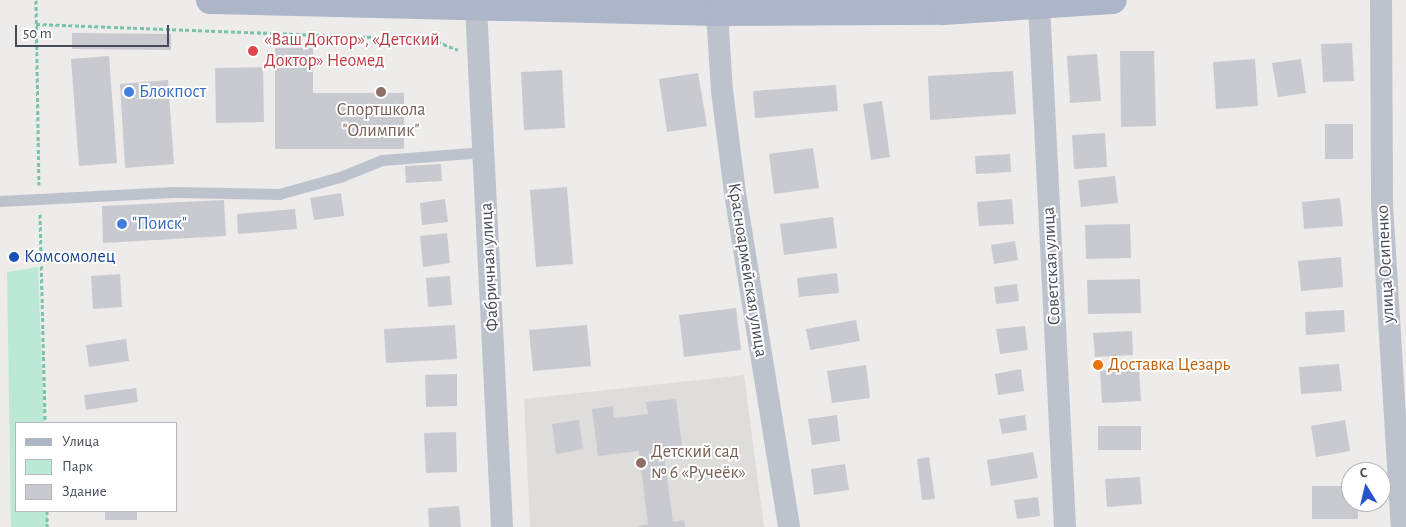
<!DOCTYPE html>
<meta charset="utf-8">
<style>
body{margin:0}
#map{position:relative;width:1406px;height:527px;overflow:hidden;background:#eeebeb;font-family:"Alegreya Sans",sans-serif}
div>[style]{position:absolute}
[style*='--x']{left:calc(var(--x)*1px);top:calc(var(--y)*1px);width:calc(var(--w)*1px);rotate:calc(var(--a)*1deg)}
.education>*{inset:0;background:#dfdddc}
.green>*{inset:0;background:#bbe9d5}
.building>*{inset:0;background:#c9c9d0}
.path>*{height:3px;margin-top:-1.5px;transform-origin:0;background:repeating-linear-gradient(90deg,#77c4ab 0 4px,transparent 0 6.5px)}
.lane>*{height:11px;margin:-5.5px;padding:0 5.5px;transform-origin:5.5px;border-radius:5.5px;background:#bdc3cd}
.street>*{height:22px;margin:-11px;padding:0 11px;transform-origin:11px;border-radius:11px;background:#bdc3cd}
.primary>*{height:28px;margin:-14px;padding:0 14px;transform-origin:14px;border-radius:14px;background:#acb6c8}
.dots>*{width:14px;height:14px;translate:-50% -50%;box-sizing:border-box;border:2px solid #fff;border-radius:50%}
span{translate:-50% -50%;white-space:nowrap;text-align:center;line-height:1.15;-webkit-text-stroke:4px #fff;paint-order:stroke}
.health-label{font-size:18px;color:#be3a42}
.left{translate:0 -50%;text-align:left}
.shop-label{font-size:18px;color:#366cbe}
.education-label{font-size:18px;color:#785e54}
.transit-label{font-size:18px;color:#164399}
.street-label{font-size:18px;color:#454b57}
.food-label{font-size:18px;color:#c56008}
.legend{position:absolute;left:15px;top:422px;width:162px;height:90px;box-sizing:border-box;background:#fff;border:1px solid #b5b7bc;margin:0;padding:6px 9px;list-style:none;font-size:15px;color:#454b57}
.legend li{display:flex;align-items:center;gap:10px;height:25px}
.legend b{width:25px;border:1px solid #b5b7bc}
.north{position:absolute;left:1341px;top:462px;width:50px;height:50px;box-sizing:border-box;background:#fff;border:1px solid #b5b7bc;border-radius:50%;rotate:351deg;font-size:14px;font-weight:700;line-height:20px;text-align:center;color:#454b57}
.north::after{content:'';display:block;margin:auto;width:18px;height:22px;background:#2754cc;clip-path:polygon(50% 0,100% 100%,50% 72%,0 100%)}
.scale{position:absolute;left:15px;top:25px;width:154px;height:22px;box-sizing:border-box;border:2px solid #454b57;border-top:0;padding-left:6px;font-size:15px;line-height:18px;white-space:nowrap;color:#454b57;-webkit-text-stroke:4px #fff;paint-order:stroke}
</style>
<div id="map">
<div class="education">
<i style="clip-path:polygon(744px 375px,764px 527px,530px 527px,524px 399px)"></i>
</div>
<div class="green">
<i style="clip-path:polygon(38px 267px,44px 423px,16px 423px,16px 511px,48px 511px,48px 527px,11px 527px,7px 272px)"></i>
</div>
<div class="building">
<i style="clip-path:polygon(72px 33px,171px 34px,171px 50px,72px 49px)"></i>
<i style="clip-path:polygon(1352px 43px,1354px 81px,1323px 82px,1321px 44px)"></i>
<i style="clip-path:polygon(275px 48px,313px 48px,313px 93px,404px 93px,404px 149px,275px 149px)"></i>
<i style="clip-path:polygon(1120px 51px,1154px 51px,1156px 126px,1121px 127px)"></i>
<i style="clip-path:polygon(1097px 54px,1101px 101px,1070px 103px,1067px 56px)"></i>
<i style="clip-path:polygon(109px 56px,117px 163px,79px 166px,71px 59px)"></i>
<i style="clip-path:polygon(1255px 59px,1258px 106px,1216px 109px,1213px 62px)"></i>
<i style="clip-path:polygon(1301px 59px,1306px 93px,1278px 97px,1272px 63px)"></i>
<i style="clip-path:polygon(263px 67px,264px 122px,216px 123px,215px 68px)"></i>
<i style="clip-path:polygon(562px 70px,565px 128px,524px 130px,521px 72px)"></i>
<i style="clip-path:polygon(1013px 71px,1016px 114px,930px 120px,928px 76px)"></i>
<i style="clip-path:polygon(698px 73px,707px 126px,667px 132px,659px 79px)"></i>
<i style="clip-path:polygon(168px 80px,174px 164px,125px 168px,120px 84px)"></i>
<i style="clip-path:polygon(836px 85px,838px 111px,755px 118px,753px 91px)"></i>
<i style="clip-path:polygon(882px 101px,890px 157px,871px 160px,863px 104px)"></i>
<i style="clip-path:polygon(1325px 124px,1353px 124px,1353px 159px,1325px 159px)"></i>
<i style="clip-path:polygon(1105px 133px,1107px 167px,1074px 169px,1072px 135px)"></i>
<i style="clip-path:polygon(813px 148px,819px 188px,774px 194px,769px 154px)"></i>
<i style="clip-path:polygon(1010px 154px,1011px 172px,976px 174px,975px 156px)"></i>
<i style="clip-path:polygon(441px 164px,442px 181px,406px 183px,405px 166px)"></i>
<i style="clip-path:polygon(1115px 176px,1118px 203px,1081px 207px,1078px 180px)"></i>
<i style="clip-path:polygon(567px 187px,573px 264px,536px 267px,530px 190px)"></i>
<i style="clip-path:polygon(341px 193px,344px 216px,314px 220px,310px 198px)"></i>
<i style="clip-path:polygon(1340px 198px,1343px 226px,1304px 229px,1302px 202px)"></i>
<i style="clip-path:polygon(445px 199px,448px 222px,422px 225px,420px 203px)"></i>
<i style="clip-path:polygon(1012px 199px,1014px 224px,979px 226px,977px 202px)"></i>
<i style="clip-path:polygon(224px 200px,226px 236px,103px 243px,102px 206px)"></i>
<i style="clip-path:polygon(295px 209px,297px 229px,238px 234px,237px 214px)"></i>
<i style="clip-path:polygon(833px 217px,837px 248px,784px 255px,780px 224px)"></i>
<i style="clip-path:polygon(1130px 224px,1131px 258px,1086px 259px,1085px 225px)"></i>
<i style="clip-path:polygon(447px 233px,450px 263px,423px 267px,420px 236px)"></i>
<i style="clip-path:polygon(1015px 241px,1018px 260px,994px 264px,991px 245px)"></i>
<i style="clip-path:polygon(1341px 257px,1343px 287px,1301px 291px,1298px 261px)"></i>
<i style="clip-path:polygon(837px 273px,839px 293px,799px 297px,797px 278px)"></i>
<i style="clip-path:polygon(120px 274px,122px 307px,93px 309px,91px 276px)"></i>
<i style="clip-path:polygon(450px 276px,452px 305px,428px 307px,426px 278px)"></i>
<i style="clip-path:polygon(1140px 279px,1141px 313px,1088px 314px,1087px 280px)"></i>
<i style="clip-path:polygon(1017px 284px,1019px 301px,996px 304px,994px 287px)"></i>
<i style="clip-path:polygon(736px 308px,741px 350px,684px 357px,679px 315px)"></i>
<i style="clip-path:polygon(1344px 310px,1345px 332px,1306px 335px,1305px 312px)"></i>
<i style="clip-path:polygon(856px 320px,860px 341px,810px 350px,806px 329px)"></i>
<i style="clip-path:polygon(455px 325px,457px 359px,386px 363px,384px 329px)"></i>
<i style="clip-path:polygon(587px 325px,591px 366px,533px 371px,529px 330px)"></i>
<i style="clip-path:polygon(1025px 326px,1028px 350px,1000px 354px,996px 329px)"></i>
<i style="clip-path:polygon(1132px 331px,1133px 355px,1095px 357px,1093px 333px)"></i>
<i style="clip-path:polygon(126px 339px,129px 361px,89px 367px,86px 345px)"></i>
<i style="clip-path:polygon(1339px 364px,1342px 391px,1301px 394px,1299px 367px)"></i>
<i style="clip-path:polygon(866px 365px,870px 398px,832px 403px,827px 371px)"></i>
<i style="clip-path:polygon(1139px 368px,1141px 401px,1102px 403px,1100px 371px)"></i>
<i style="clip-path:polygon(1021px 369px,1024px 391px,998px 395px,995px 374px)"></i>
<i style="clip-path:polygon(457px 374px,457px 406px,426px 407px,425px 375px)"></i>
<i style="clip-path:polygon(136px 388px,138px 402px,86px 410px,84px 395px)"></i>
<i style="clip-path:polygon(676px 399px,682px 445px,663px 447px,673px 522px,684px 520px,685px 527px,637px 527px,648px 524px,639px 451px,598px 456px,592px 409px,613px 406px,614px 418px,648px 414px,646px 402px)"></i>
<i style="clip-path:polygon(837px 415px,840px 441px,812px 445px,808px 419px)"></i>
<i style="clip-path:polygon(1025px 415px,1027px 430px,1002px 434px,999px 419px)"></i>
<i style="clip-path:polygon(579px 420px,583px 449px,556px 454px,552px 424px)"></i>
<i style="clip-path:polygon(1345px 420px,1350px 451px,1316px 457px,1311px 426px)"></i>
<i style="clip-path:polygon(1098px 426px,1141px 426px,1141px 450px,1098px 450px)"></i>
<i style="clip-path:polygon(456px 432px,457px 472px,426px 473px,424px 433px)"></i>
<i style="clip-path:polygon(1033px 452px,1038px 478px,991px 486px,987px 460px)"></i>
<i style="clip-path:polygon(929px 457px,935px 499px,922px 500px,917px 459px)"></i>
<i style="clip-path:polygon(845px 464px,849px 490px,814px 495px,811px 469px)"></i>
<i style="clip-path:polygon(1140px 477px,1142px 504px,1107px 507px,1105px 479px)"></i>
<i style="clip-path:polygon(1312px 486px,1351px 486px,1351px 502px,1358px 502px,1358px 519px,1312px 519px)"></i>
<i style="clip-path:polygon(1038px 497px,1040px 516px,1017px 519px,1014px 500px)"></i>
<i style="clip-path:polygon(459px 506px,461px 527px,429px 527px,428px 508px)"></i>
<i style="clip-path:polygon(105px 511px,137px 511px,137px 520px,105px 520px)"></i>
</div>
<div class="path">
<i style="--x:36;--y:0;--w:185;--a:89.1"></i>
<i style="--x:36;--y:24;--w:395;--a:2.2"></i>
<i style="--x:431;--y:39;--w:29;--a:22"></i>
<i style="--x:40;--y:214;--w:209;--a:88.6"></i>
<i style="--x:47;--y:511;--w:16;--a:90"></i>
</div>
<div class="lane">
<i style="--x:0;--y:201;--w:173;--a:-3"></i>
<i style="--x:173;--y:192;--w:106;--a:1.1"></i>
<i style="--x:279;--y:194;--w:63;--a:-15.6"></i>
<i style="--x:340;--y:177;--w:45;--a:-22"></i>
<i style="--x:382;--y:160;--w:102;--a:-4.5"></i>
</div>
<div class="street">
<i style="--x:1381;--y:0;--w:204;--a:89.7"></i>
<i style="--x:1382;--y:204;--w:324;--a:86.5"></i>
<i style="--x:1039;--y:5;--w:523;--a:87.15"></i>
<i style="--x:476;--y:7;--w:521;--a:87.14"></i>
<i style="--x:717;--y:12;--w:79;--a:86.4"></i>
<i style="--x:722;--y:91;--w:103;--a:82.7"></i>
<i style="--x:735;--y:193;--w:338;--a:80.8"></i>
</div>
<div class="primary">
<i style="--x:210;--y:0;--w:507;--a:1.36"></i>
<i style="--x:717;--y:12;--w:226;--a:-0.3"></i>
<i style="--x:943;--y:11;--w:170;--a:-3.7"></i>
</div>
<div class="dots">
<i style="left:253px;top:51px;background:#e0444e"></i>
<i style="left:129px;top:92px;background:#3f7fe0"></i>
<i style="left:381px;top:92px;background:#8d6e63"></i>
<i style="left:122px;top:224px;background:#3f7fe0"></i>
<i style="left:14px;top:257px;background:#1a4fb4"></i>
<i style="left:1098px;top:365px;background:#e8710a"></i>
<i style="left:641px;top:463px;background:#8d6e63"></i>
</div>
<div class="health-label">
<span class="left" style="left:264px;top:51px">«Ваш Доктор», «Детский<br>Доктор» Неомед</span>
</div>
<div class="shop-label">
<span class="left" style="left:139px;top:92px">Блокпост</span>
<span class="left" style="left:132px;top:224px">"Поиск"</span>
</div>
<div class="education-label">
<span style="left:381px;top:121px">Спортшкола<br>"Олимпик"</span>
<span class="left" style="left:651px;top:463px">Детский сад<br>№ 6 «Ручеёк»</span>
</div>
<div class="transit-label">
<span class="left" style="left:24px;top:257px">Комсомолец</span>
</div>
<div class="street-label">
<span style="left:1386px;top:264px;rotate:-93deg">улица Осипенко</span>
<span style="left:1052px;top:266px;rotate:-93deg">Советская улица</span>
<span style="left:490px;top:267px;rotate:-93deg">Фабричная улица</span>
<span style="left:747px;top:270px;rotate:81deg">Красноармейская улица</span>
</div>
<div class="food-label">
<span class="left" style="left:1108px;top:365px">Доставка Цезарь</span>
</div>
<ul class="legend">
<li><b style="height:6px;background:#acb6c8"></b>Улица</li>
<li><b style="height:14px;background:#bbe9d5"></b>Парк</li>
<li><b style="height:14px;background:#c9c9d0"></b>Здание</li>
</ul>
<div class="north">С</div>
<div class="scale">50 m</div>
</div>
